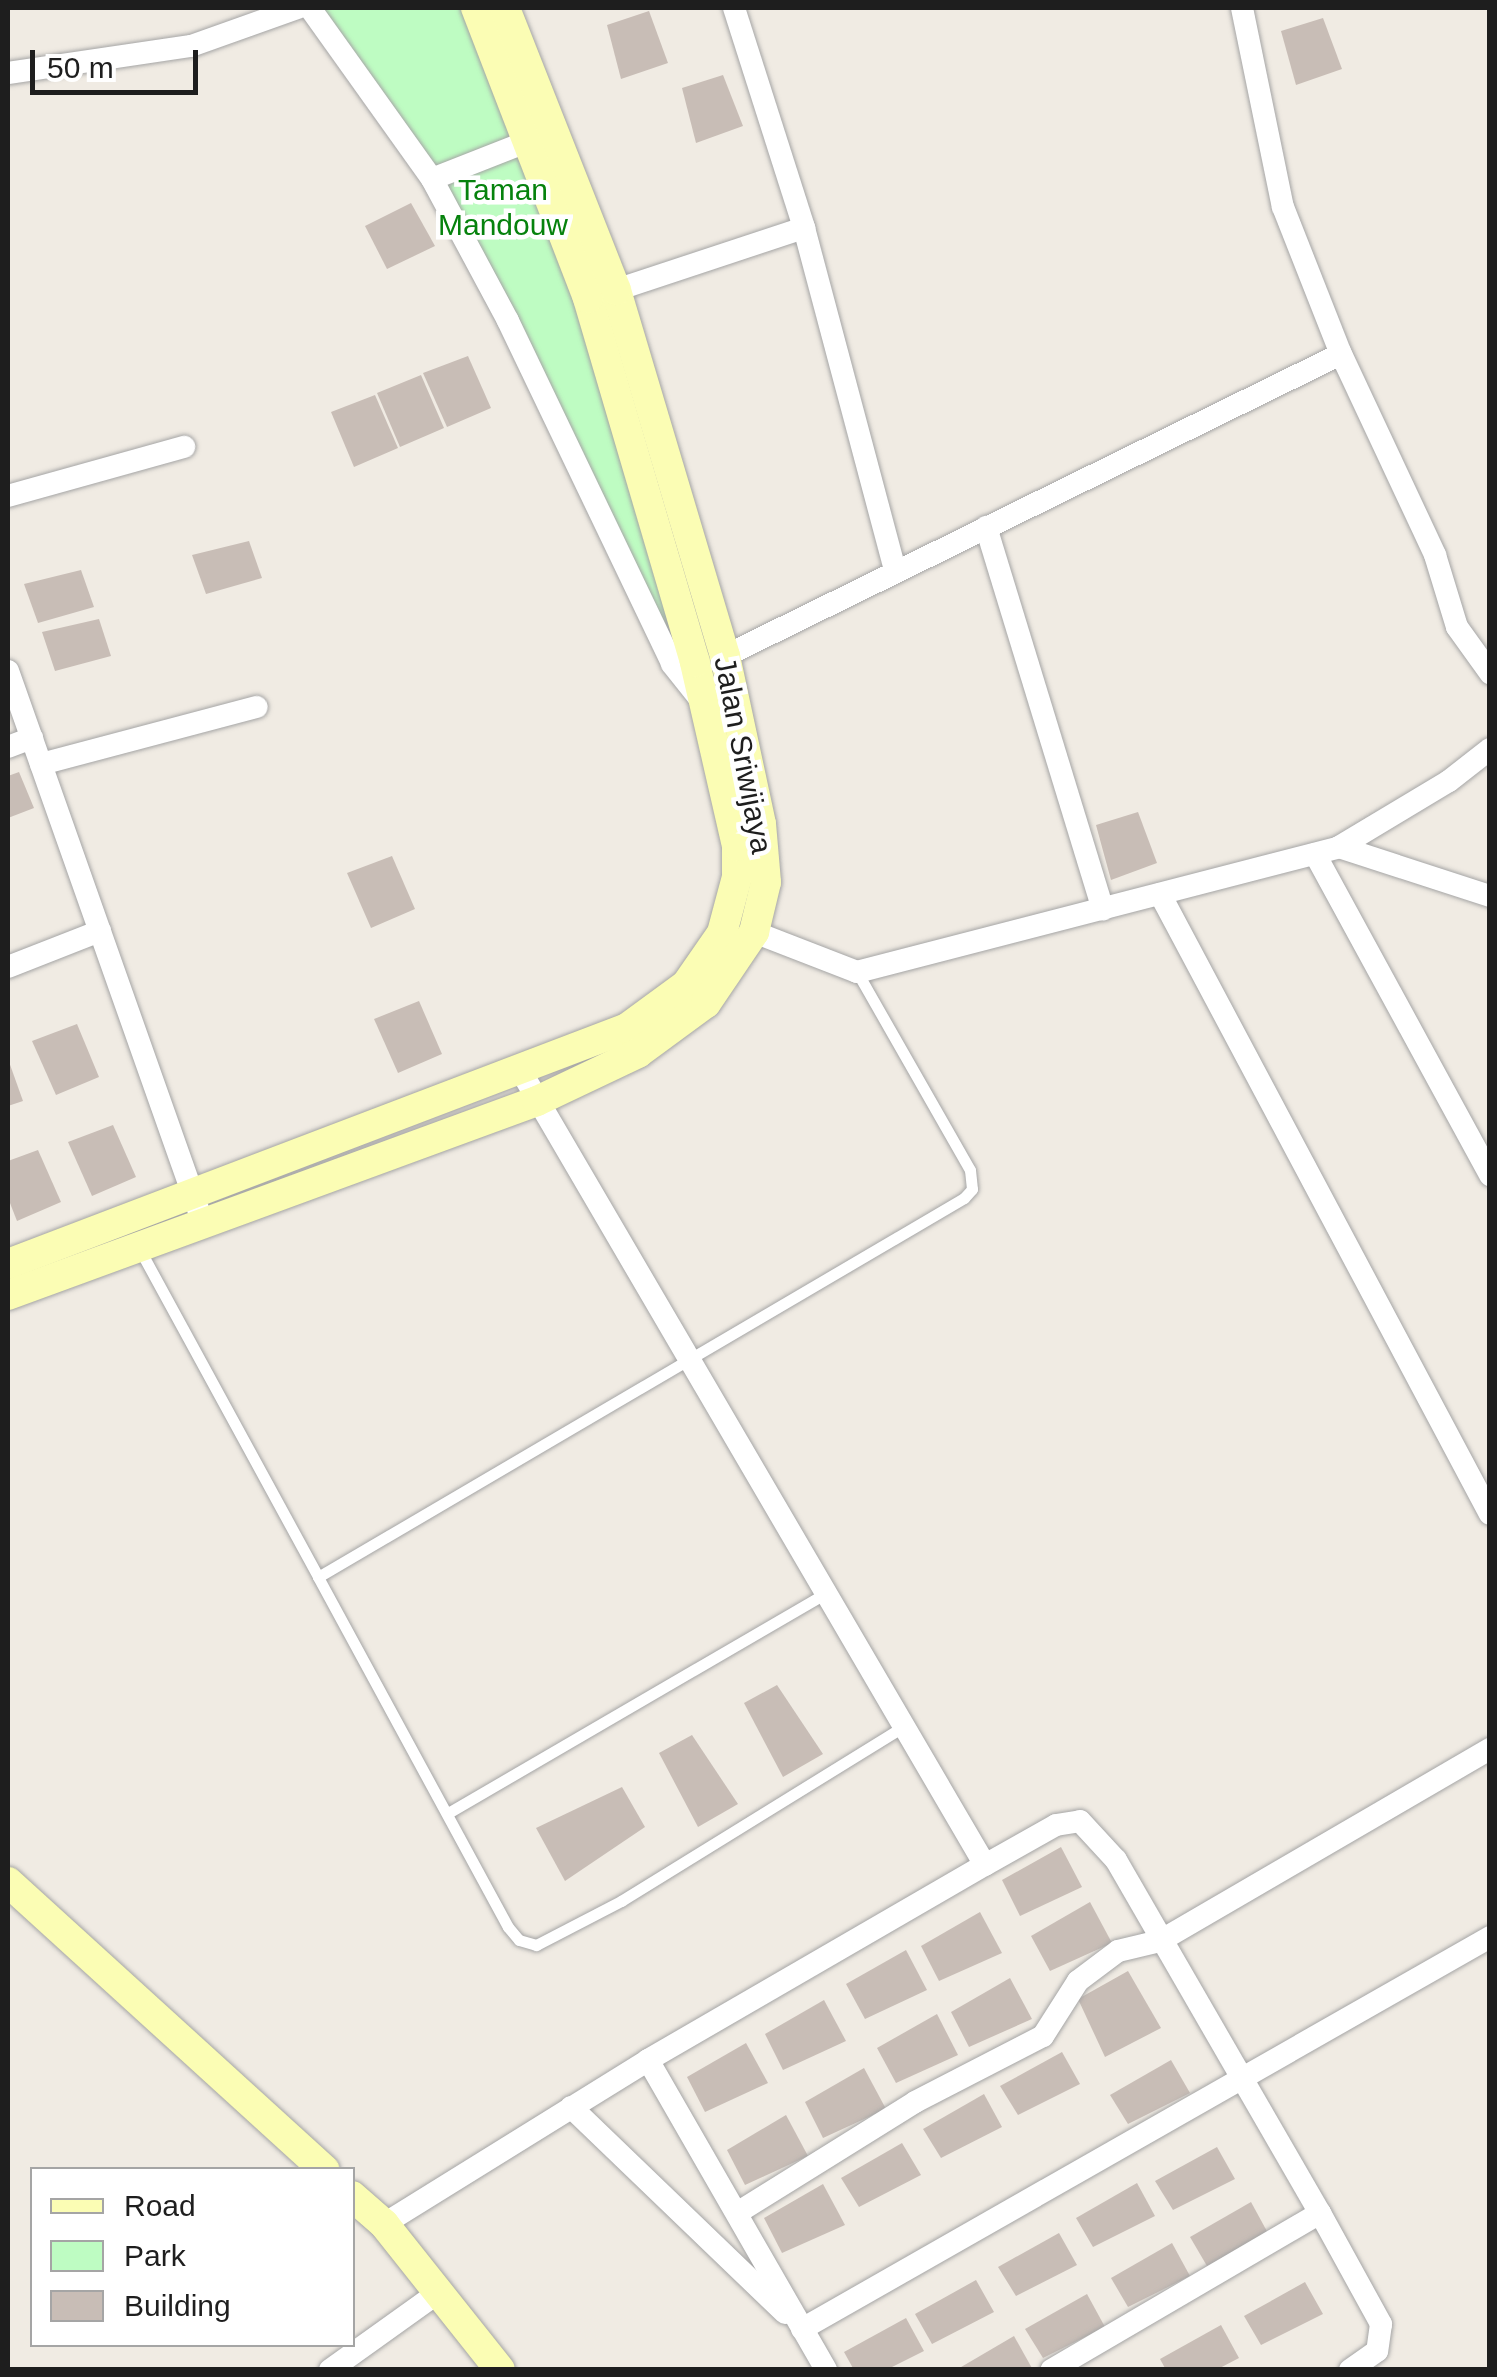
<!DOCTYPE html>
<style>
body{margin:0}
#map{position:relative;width:1497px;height:2377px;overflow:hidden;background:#f0ebe3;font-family:Arial,sans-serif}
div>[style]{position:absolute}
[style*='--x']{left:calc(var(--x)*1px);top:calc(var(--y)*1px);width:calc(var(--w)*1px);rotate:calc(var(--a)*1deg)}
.park>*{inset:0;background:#befcc2}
.building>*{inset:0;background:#c8bdb6}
.roads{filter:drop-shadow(0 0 2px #a5a5a5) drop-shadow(0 0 2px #a5a5a5)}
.service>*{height:11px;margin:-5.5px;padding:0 5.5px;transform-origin:5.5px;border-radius:5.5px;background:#fff}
.minor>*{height:22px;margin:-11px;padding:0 11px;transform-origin:11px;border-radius:11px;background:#fff}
.secondary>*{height:30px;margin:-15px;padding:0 15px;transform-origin:15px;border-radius:15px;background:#fbfdb4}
span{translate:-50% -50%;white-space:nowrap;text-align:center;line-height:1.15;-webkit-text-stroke:9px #fff;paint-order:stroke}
.park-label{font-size:30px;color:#06820d}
.street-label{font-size:30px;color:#1e1e1e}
.frame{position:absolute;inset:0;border:10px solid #1e1e1e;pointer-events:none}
.legend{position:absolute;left:30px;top:2167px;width:325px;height:180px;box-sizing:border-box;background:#fff;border:2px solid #a5a5a5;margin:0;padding:12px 18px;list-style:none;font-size:30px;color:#1e1e1e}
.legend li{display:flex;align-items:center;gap:20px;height:50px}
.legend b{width:50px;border:2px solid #a5a5a5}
.scale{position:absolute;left:30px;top:50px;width:168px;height:45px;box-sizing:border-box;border:5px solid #1e1e1e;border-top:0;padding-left:12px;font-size:30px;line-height:35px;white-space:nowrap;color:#1e1e1e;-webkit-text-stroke:8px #fff;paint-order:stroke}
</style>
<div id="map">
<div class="park">
<i style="clip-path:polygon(314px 8px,472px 8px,527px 138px,433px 175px)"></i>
<i style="clip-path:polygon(529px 142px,702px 699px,434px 180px)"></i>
</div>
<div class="building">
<i style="clip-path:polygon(649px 11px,668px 63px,621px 79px,607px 25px)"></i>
<i style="clip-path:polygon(1323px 18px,1342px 69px,1296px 85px,1281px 31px)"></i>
<i style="clip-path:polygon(723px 75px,743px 126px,696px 143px,682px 88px)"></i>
<i style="clip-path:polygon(411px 203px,435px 246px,387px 269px,365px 226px)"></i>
<i style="clip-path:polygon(468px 356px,491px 408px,447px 427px,423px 373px)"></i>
<i style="clip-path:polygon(421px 375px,444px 428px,400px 447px,377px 393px)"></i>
<i style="clip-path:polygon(375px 395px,398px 448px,354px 467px,331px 412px)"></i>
<i style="clip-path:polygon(249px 541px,262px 578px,206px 594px,192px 555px)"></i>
<i style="clip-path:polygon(81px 570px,94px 607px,38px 623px,24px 584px)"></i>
<i style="clip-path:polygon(99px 619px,111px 656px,55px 671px,42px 632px)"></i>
<i style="clip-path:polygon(19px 772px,34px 808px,8px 818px,8px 776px)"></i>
<i style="clip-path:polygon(1138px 812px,1157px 863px,1111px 880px,1096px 825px)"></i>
<i style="clip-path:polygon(392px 856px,415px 909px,371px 928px,347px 873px)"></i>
<i style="clip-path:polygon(419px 1001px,442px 1054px,398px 1073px,374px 1019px)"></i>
<i style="clip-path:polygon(77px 1024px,99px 1077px,56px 1095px,32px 1041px)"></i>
<i style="clip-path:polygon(8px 1059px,23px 1101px,8px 1106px)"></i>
<i style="clip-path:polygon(113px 1125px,136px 1177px,92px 1196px,68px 1142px)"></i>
<i style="clip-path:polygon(38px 1150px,61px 1202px,17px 1221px,8px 1198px,8px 1161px)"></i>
<i style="clip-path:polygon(777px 1685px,823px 1754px,783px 1777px,744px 1703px)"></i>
<i style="clip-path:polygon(692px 1735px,738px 1804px,698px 1827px,659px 1753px)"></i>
<i style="clip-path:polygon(622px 1787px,645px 1827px,565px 1881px,536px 1828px)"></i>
<i style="clip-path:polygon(1061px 1847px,1082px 1887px,1020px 1916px,1002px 1880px)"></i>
<i style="clip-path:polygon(1090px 1902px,1112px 1943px,1050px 1971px,1031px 1936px)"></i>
<i style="clip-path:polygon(980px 1912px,1002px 1953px,939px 1981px,921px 1946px)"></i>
<i style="clip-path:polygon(906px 1950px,927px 1990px,865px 2019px,846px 1984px)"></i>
<i style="clip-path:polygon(1128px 1971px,1161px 2028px,1105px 2057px,1078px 1999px)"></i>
<i style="clip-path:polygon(1010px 1978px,1032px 2019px,969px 2047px,951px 2012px)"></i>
<i style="clip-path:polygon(824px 2000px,846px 2041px,783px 2070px,765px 2034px)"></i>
<i style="clip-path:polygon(937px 2014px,958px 2055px,896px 2083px,877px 2048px)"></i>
<i style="clip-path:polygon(746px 2043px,768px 2083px,705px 2112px,687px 2077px)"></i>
<i style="clip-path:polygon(1062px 2052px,1080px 2084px,1018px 2115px,1000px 2086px)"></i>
<i style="clip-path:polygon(1171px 2060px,1190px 2093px,1128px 2124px,1110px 2095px)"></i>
<i style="clip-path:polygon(864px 2068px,886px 2109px,823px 2138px,805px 2102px)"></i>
<i style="clip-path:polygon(984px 2094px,1002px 2127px,941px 2158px,923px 2129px)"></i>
<i style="clip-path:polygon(786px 2115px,808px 2156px,745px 2185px,727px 2150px)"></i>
<i style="clip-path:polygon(902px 2143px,921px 2175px,859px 2207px,841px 2178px)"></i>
<i style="clip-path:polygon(1217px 2147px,1235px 2179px,1173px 2210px,1155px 2181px)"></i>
<i style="clip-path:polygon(1137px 2183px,1155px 2216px,1093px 2247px,1076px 2218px)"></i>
<i style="clip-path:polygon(823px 2184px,845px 2225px,782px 2253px,764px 2218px)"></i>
<i style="clip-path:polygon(1251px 2202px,1269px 2235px,1207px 2266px,1190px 2237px)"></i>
<i style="clip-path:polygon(1059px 2233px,1077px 2265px,1016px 2296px,998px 2267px)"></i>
<i style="clip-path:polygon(1172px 2243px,1190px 2276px,1128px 2307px,1111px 2278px)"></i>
<i style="clip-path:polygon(976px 2280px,994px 2312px,932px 2344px,915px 2314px)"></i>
<i style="clip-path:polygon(1305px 2282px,1323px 2314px,1261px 2345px,1244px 2316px)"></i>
<i style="clip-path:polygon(1087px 2294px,1105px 2327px,1043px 2358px,1025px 2329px)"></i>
<i style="clip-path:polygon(906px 2318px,924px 2351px,886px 2370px,854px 2370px,844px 2352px)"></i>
<i style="clip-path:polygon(1221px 2325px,1239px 2358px,1216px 2370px,1166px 2370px,1160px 2359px)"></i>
<i style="clip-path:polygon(1014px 2336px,1033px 2370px,956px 2370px)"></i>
</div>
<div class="roads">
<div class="service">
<i style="--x:140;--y:1250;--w:372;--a:61.4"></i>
<i style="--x:318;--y:1577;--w:749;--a:-30.4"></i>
<i style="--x:964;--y:1198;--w:12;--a:-48"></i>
<i style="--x:972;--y:1189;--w:19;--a:-96"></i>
<i style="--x:970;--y:1170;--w:228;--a:-119.7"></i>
<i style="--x:318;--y:1577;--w:398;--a:61.5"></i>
<i style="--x:508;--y:1927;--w:17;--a:50"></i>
<i style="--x:519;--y:1940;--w:18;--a:16"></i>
<i style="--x:536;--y:1945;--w:96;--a:-27.4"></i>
<i style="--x:621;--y:1901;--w:333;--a:-31.7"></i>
<i style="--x:448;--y:1813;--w:433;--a:-30.2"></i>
</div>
<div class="minor">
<i style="--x:310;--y:8;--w:210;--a:54.5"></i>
<i style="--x:432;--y:179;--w:161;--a:61.8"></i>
<i style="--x:508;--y:321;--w:380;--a:64.4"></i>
<i style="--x:672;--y:664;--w:50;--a:51.5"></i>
<i style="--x:734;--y:8;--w:231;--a:72.3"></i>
<i style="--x:804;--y:228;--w:355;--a:75.1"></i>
<i style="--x:1242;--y:8;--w:203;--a:78.4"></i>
<i style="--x:1283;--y:207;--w:158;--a:68.5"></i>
<i style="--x:1341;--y:354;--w:222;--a:64.9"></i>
<i style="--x:1435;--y:555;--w:75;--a:73"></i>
<i style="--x:1457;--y:627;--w:57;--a:54.3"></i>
<i style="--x:8;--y:73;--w:185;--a:-8.4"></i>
<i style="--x:191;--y:46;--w:114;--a:-19.6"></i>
<i style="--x:432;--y:179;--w:106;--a:-21.5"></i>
<i style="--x:616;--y:290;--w:198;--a:-18.3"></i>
<i style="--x:8;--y:496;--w:183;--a:-15.6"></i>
<i style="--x:986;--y:527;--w:400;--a:73"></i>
<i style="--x:725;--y:656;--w:686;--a:-26.12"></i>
<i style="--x:8;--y:671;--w:571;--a:70.55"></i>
<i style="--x:8;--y:747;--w:26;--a:-21"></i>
<i style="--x:41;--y:764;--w:223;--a:-14.8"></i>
<i style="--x:1339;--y:847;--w:159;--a:18"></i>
<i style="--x:1315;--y:854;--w:366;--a:61.4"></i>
<i style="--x:1160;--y:894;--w:702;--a:61.98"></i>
<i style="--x:754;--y:932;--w:110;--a:21.2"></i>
<i style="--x:857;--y:972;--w:498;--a:-14.5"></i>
<i style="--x:1339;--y:847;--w:128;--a:-31"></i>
<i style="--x:1449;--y:781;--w:52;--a:-38"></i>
<i style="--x:8;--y:967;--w:99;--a:-21.4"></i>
<i style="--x:522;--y:1073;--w:917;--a:59.69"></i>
<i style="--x:648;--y:2060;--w:357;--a:60.1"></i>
<i style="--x:571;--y:2107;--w:297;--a:43.9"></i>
<i style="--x:737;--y:2213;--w:210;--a:-31.9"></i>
<i style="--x:915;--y:2102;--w:144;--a:-27.3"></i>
<i style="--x:1043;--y:2036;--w:65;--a:-57.5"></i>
<i style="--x:1078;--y:1981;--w:50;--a:-36.9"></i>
<i style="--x:1118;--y:1951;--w:43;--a:-13.4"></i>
<i style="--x:1160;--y:1941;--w:382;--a:-30.2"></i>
<i style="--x:1320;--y:2213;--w:127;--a:61.2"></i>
<i style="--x:1381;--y:2324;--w:27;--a:98"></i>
<i style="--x:1377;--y:2351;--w:33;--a:145"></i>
<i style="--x:384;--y:2224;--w:311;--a:-31.8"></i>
<i style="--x:648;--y:2060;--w:389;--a:-30.1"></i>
<i style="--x:985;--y:1865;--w:81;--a:-29.4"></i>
<i style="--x:1056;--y:1825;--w:24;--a:-9"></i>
<i style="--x:1080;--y:1821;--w:53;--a:47.3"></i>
<i style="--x:1116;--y:1860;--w:408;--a:60"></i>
<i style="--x:1320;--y:2213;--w:311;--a:149.7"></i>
<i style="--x:802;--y:2329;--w:792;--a:-29.67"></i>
<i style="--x:330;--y:2370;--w:134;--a:-35.6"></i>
</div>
<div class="secondary">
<i style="--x:8;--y:1264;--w:662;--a:-20.87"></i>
<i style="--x:627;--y:1028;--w:73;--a:-36.1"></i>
<i style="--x:686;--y:985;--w:63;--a:-55.3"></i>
<i style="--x:722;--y:933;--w:58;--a:-75"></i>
<i style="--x:737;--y:877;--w:31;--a:-90"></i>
<i style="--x:737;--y:846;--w:189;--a:-102.9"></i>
<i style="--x:695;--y:662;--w:379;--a:-106.4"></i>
<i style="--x:588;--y:298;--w:311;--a:-111.1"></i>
<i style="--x:8;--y:1295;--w:563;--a:-20.14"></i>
<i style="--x:537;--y:1101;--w:112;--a:-25.4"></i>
<i style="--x:638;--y:1053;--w:84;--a:-36.3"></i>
<i style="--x:706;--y:1003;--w:86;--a:-55.9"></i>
<i style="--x:754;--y:932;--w:51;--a:-76.5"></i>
<i style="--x:766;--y:882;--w:58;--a:-94.9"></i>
<i style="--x:761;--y:824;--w:172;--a:-102.1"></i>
<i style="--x:725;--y:656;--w:382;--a:-106.6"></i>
<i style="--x:616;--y:290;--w:303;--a:-111.5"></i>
<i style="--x:8;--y:1882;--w:428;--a:42.3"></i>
<i style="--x:352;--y:2196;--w:43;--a:41.2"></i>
<i style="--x:384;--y:2224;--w:186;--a:51.5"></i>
</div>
</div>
<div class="park-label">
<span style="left:503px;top:207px">Taman<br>Mandouw</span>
</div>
<div class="street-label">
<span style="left:743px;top:755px;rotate:79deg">Jalan Sriwijaya</span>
</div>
<div class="frame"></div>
<ul class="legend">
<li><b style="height:12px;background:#fbfdb4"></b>Road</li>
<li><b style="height:28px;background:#befcc2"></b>Park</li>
<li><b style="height:28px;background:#c8bdb6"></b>Building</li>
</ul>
<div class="scale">50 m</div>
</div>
